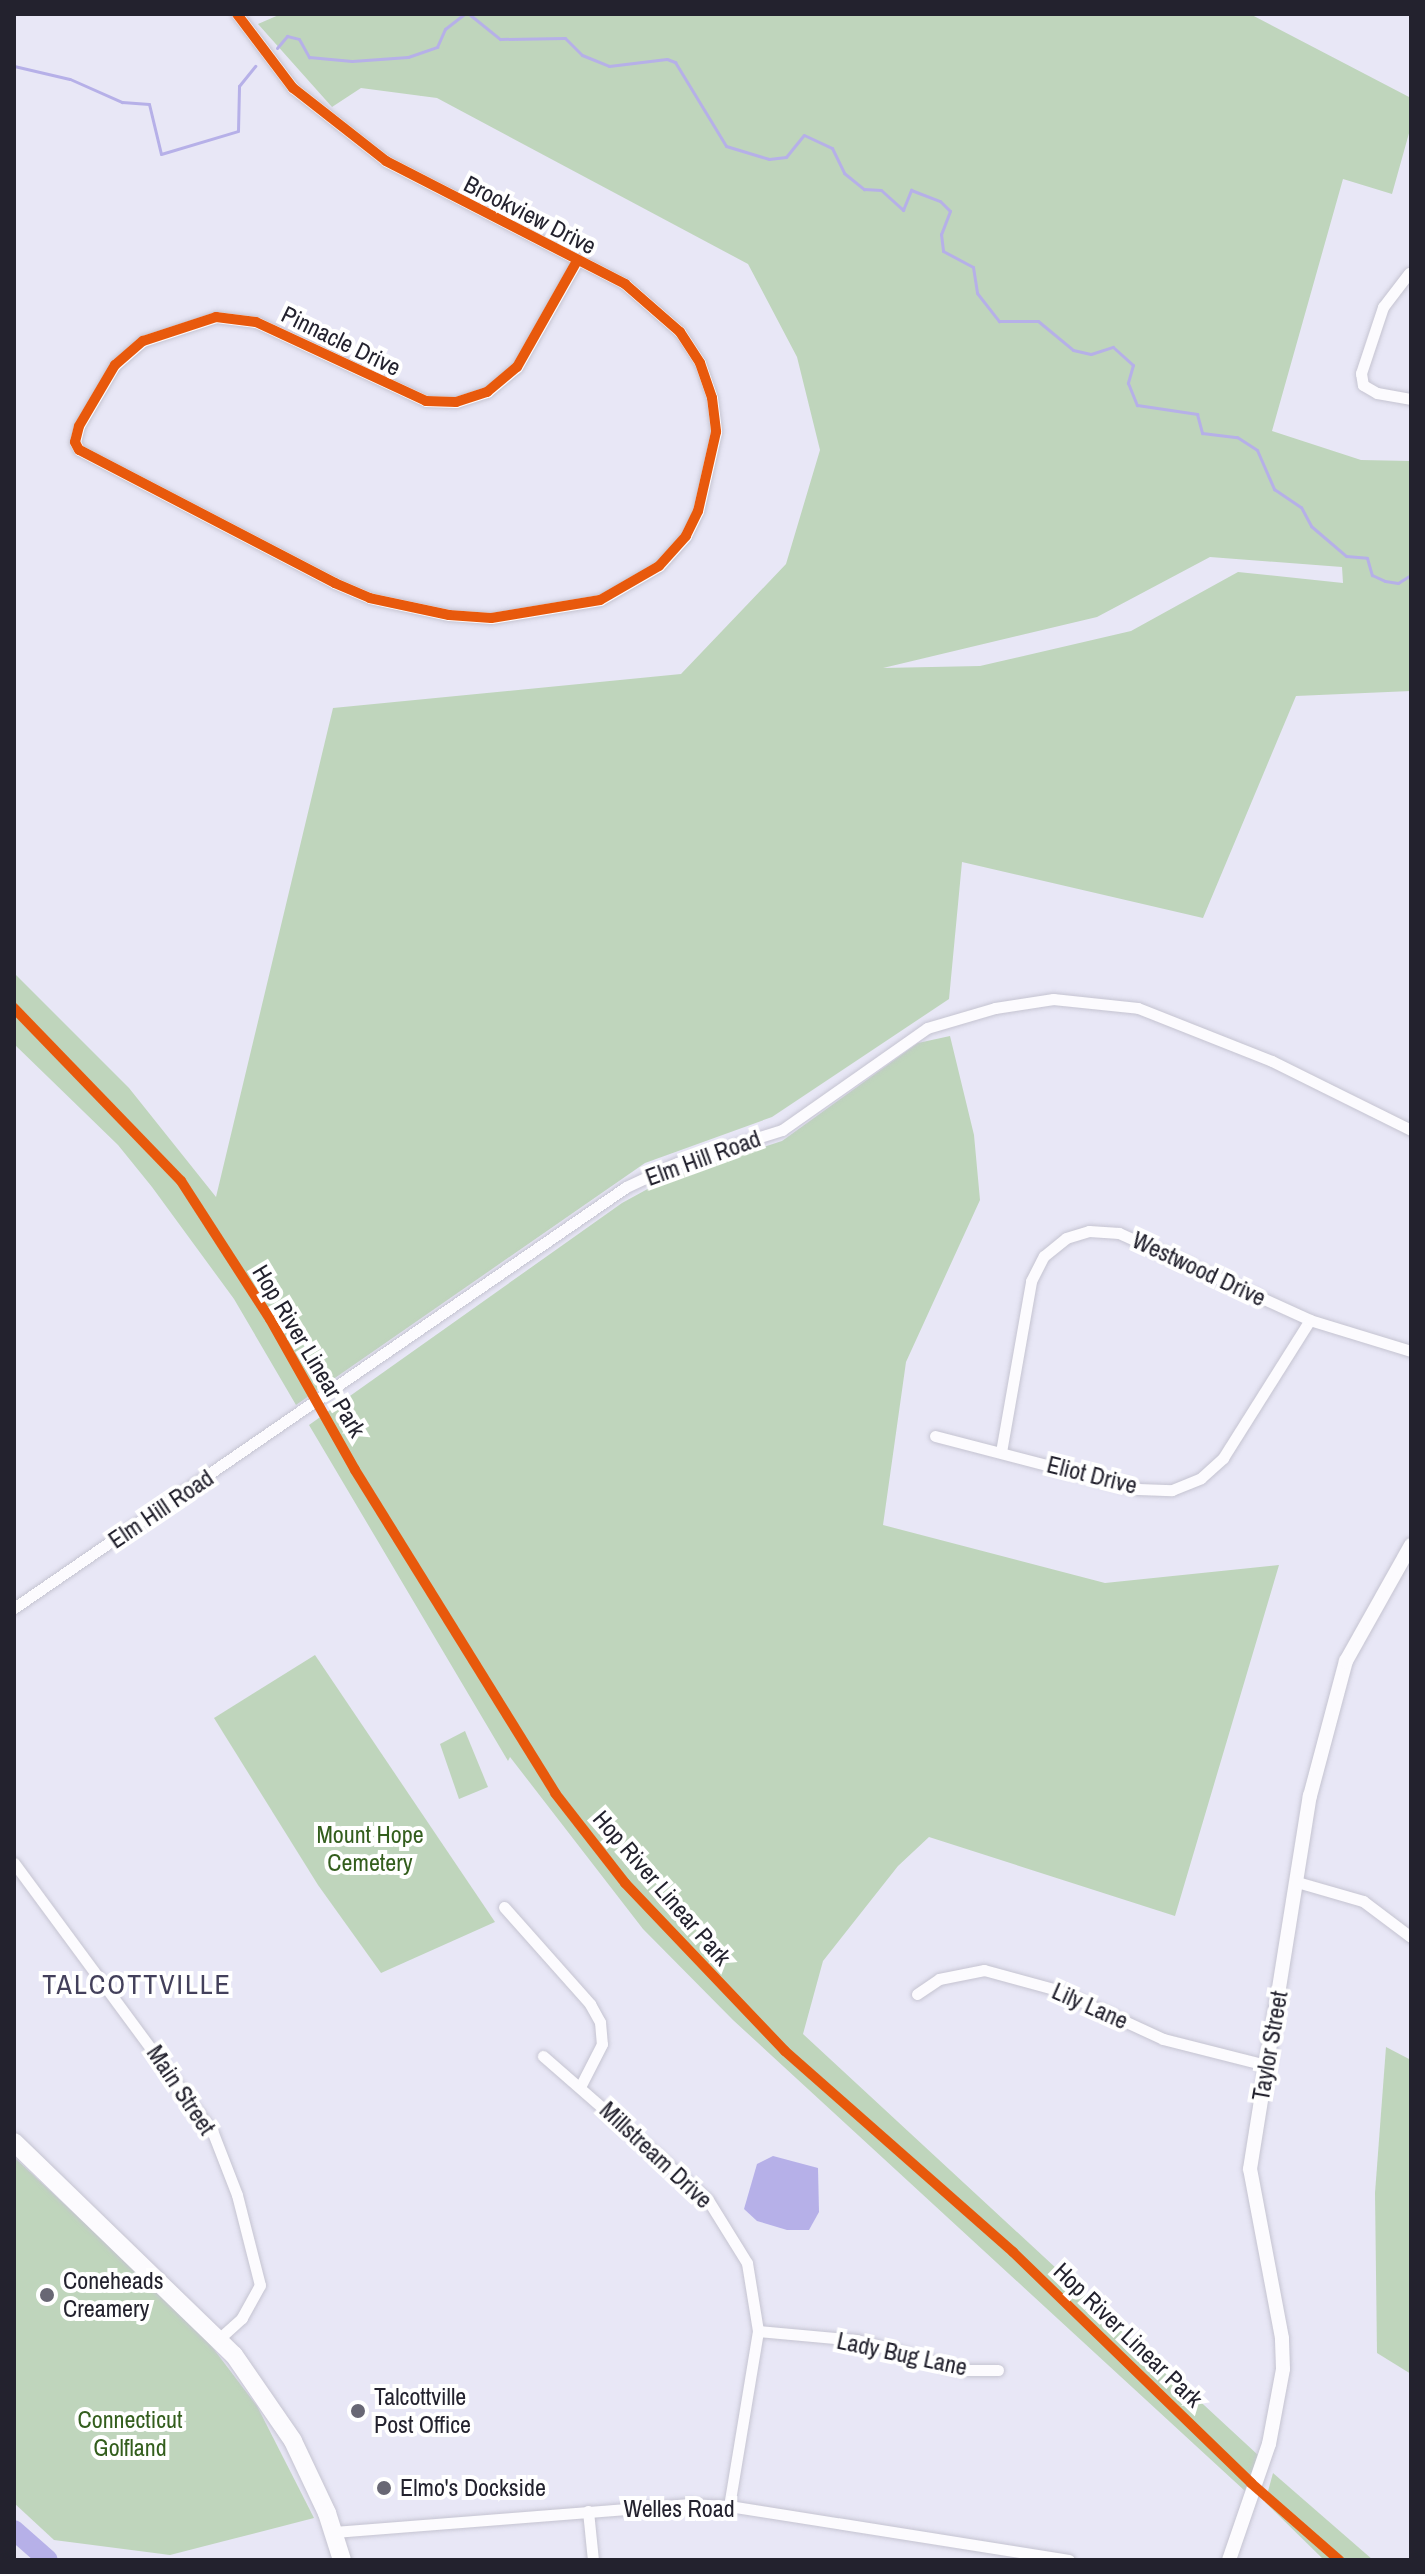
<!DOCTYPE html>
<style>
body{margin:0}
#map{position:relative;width:1425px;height:2574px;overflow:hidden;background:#e8e7f6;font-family:"Archivo Narrow",sans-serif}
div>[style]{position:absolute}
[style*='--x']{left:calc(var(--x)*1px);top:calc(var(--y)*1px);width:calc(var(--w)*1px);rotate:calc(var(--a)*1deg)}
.green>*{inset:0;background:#bfd5bc}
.water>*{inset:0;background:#b6b0e8}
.stream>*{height:3px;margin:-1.5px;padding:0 1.5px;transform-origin:1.5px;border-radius:1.5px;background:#b6b0e8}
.river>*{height:20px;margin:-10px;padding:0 10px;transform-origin:10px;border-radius:10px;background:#b6b0e8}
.roads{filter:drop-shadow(0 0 2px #c5c4d1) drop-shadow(0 0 2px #c5c4d1)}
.minor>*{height:11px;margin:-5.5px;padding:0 5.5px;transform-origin:5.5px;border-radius:5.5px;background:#fcfbfe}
.tertiary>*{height:14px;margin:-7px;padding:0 7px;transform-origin:7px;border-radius:7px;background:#fcfbfe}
.primary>*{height:18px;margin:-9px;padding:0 9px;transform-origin:9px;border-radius:9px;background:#fcfbfe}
.cycleway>*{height:10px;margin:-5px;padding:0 5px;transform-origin:5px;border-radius:5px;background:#e8590c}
.dots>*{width:22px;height:22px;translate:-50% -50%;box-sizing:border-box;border:4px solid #fff;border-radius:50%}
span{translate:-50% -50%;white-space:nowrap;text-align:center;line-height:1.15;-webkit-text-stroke:8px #fff;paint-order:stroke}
.street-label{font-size:24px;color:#23222e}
.park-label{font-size:24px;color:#335e1d}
.poi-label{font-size:24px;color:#23222e}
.left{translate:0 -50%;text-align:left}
.quarter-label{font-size:28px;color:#43405b;letter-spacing:2px}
.frame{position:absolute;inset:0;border:16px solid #23222e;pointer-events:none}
</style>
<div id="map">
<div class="green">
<i style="clip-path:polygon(evenodd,281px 14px,1250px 14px,1411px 98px,1411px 126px,1392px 194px,1343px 179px,1272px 431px,1361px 460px,1411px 461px,1411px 691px,1296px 696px,1203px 918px,962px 862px,949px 999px,772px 1117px,645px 1163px,296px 1405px,234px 1299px,152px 1187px,118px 1145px,14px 1044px,14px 973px,129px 1088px,216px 1197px,333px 708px,681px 674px,786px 564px,820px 450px,797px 357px,748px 264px,437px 98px,361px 88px,332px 107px,258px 24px,281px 14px,1210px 557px,1342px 567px,1343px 583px,1238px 572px,1131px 631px,980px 666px,883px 668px,1097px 617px,1210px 557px)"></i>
<i style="clip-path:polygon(950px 1036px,974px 1135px,980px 1200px,906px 1362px,883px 1525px,1105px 1583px,1279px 1565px,1175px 1916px,929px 1837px,898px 1866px,823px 1961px,803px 2034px,1258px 2455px,1245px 2491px,733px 2020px,643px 1929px,510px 1757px,508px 1761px,309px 1425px,622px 1203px,664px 1180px,782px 1141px,918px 1043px)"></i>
<i style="clip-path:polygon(315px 1655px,495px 1922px,381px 1973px,318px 1885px,214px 1718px)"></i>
<i style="clip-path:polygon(465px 1731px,488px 1787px,459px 1799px,440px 1744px)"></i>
<i style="clip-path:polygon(1386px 2047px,1411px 2060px,1411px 2374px,1377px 2353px,1375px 2193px)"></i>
<i style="clip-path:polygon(14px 2157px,200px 2331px,257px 2406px,314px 2518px,170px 2555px,54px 2540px,14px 2503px)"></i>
<i style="clip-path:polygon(1273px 2473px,1373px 2560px,1324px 2560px,1265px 2502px)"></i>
</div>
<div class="water">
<i style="clip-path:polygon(773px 2156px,818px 2168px,819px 2212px,809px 2230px,787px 2230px,757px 2221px,744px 2209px,757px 2164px)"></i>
</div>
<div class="stream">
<i style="--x:469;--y:14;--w:40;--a:39"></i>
<i style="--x:500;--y:39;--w:65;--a:-0.9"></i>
<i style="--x:565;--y:38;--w:24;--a:45"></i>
<i style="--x:582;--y:55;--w:29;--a:22"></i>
<i style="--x:609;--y:66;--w:58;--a:-6.9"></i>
<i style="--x:667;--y:59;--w:9;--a:21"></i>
<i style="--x:675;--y:62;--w:98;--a:58.7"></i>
<i style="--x:726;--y:146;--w:45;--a:16.8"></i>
<i style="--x:769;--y:159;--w:17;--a:-7"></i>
<i style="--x:786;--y:157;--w:28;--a:-51"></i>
<i style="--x:804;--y:135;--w:31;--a:25"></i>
<i style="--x:832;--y:148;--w:28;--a:64"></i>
<i style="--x:844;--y:173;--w:26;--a:39"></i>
<i style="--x:864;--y:189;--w:17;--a:3"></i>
<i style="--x:881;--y:190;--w:30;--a:42"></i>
<i style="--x:903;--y:210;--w:22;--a:-68"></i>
<i style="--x:911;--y:190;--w:31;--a:21"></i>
<i style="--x:940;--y:201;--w:14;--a:45"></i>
<i style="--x:950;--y:211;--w:25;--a:111"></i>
<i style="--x:941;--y:234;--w:17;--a:83"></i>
<i style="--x:943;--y:251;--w:34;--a:28"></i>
<i style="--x:973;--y:267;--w:26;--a:81"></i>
<i style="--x:977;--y:293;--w:36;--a:52"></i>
<i style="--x:999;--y:321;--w:39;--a:0"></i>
<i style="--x:1038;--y:321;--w:45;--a:39.6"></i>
<i style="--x:1073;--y:350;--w:18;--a:13"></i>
<i style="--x:1091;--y:354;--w:23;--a:-18"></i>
<i style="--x:1113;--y:347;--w:27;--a:42"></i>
<i style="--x:1133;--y:365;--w:19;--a:106"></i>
<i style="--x:1128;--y:383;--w:24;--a:68"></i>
<i style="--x:1137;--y:405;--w:61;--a:8.5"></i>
<i style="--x:1197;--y:414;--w:20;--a:75"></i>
<i style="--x:1202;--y:433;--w:35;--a:7"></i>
<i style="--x:1237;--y:437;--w:24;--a:33"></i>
<i style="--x:1257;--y:450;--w:43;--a:66.4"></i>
<i style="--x:1274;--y:489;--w:32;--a:34"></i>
<i style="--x:1301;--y:507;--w:21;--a:62"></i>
<i style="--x:1311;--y:526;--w:46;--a:40.6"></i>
<i style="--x:1346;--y:556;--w:21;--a:5"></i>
<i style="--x:1367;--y:558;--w:18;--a:74"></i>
<i style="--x:1372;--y:575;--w:14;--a:25"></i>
<i style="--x:1385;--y:581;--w:13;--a:9"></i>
<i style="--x:1398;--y:583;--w:15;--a:-32"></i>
<i style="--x:277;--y:48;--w:16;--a:-50"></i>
<i style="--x:287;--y:36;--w:12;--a:14"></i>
<i style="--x:299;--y:39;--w:21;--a:61"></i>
<i style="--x:309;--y:57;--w:43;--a:5.3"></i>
<i style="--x:352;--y:61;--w:56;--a:-4.1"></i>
<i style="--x:408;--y:57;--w:31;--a:-19"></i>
<i style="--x:437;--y:47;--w:20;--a:-66"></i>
<i style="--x:445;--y:29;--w:24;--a:-38"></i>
<i style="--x:14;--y:66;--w:57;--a:13.1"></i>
<i style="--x:70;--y:79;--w:57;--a:23.9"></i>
<i style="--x:122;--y:102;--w:27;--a:4"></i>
<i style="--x:149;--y:104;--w:51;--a:76.5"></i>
<i style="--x:161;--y:154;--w:80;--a:-16.6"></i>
<i style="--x:238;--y:131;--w:45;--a:-88.7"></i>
<i style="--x:239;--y:86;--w:26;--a:-51"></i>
</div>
<div class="river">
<i style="--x:14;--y:2530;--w:45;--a:41.4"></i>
</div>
<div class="roads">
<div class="minor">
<i style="--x:237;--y:14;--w:93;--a:52.9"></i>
<i style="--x:293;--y:88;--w:118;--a:38.1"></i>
<i style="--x:386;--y:161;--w:269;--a:27.2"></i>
<i style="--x:625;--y:284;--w:73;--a:41.1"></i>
<i style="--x:680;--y:332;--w:37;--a:57"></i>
<i style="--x:700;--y:363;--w:37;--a:71"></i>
<i style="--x:712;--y:398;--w:34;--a:83"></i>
<i style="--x:716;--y:432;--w:81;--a:102.8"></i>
<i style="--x:698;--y:511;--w:28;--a:116"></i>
<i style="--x:686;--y:536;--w:40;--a:132"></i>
<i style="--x:659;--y:566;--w:68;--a:150"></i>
<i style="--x:600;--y:600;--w:110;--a:170.6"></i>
<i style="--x:491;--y:618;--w:42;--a:-175.9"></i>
<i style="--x:449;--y:615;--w:81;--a:-167.9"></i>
<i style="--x:370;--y:598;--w:38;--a:-157"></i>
<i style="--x:335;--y:583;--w:288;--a:-152.5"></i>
<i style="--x:79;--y:450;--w:9;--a:-117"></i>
<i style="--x:75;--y:442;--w:16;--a:-76"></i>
<i style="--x:79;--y:426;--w:71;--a:-59.5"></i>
<i style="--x:115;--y:365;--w:37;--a:-41"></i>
<i style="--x:143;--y:341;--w:77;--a:-18.2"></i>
<i style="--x:216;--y:317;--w:40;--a:7.1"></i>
<i style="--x:256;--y:322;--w:187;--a:24.9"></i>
<i style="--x:426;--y:401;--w:30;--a:2"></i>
<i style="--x:456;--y:402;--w:33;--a:-18"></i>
<i style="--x:487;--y:392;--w:39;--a:-40"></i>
<i style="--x:517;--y:367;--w:122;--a:-60.5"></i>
<i style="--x:1409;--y:273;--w:43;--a:127.4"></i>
<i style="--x:1383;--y:307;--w:70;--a:108.4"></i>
<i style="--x:1361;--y:373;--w:12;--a:81"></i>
<i style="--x:1363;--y:385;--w:16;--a:30"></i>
<i style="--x:1377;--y:393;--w:35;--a:10"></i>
<i style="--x:935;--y:1436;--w:210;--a:14.6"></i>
<i style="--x:1138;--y:1489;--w:34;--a:2"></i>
<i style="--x:1172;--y:1490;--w:31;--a:-22"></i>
<i style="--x:1201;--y:1478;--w:30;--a:-42"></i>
<i style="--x:1223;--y:1458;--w:163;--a:-57.8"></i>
<i style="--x:1001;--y:1452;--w:174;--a:-80"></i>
<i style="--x:1031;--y:1281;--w:28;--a:-63"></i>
<i style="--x:1044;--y:1256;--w:28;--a:-39"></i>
<i style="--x:1066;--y:1238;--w:24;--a:-17"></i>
<i style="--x:1089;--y:1231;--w:30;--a:4"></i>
<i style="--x:1119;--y:1233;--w:210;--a:24.5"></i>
<i style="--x:1310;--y:1320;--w:106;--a:17.1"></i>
<i style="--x:14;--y:1608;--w:743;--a:-34.52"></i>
<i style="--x:626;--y:1187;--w:56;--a:-25.2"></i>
<i style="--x:677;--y:1163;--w:110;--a:-17.4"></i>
<i style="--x:782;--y:1130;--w:177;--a:-35.1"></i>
<i style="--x:927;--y:1028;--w:71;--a:-16.4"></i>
<i style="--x:995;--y:1008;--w:59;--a:-8.8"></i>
<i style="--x:1053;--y:999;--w:85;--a:6"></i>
<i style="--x:1138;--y:1008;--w:144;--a:21.6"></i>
<i style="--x:1272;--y:1061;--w:155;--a:26.4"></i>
<i style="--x:14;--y:1863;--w:335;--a:53.6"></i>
<i style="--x:213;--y:2133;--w:66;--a:68.8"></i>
<i style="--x:237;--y:2195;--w:93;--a:75.7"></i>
<i style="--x:260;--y:2285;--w:38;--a:119"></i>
<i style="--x:242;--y:2318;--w:30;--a:138"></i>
<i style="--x:1297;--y:1882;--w:69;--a:16.1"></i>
<i style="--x:1363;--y:1901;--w:60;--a:36.9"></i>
<i style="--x:504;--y:1907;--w:130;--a:48.4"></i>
<i style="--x:590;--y:2004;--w:21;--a:61"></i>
<i style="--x:600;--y:2022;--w:22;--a:85"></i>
<i style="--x:602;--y:2044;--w:46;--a:117.1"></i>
<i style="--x:917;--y:1994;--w:27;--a:-34"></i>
<i style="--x:939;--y:1979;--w:46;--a:-11.3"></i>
<i style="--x:984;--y:1970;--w:76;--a:15.3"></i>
<i style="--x:1057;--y:1990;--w:117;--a:24.8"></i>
<i style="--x:1163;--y:2039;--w:106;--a:14.2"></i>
<i style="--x:543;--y:2056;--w:219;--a:41.1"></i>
<i style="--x:708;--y:2200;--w:74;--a:58.2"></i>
<i style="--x:747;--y:2263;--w:69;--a:80.8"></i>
<i style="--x:758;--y:2331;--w:177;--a:99.4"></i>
<i style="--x:758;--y:2331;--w:99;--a:5.2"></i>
<i style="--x:857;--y:2340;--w:112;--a:15.5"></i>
<i style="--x:965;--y:2370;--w:33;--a:0"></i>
<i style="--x:588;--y:2511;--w:49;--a:84.2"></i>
<i style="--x:334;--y:2532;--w:354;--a:-4.5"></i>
<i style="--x:687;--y:2504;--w:42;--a:2.7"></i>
<i style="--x:729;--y:2506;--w:344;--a:9"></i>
</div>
<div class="tertiary">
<i style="--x:1229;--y:2560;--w:123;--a:-71"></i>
<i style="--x:1269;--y:2444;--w:76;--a:-79.4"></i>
<i style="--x:1283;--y:2369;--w:31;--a:-92"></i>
<i style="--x:1282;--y:2338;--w:172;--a:-100.7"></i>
<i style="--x:1250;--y:2169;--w:378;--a:-80.9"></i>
<i style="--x:1310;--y:1796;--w:140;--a:-75.1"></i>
<i style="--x:1346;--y:1661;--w:133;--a:-60.7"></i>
</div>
<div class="primary">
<i style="--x:14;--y:2142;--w:306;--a:44.1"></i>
<i style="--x:234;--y:2355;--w:104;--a:55.5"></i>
<i style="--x:293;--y:2441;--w:80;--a:64.7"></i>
<i style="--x:327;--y:2513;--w:49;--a:72.3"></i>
</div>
</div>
<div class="cycleway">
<i style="--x:237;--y:14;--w:93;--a:52.9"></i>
<i style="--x:293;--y:88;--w:118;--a:38.1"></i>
<i style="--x:386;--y:161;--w:269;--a:27.2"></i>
<i style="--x:625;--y:284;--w:73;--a:41.1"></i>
<i style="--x:680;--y:332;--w:37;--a:57"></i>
<i style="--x:700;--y:363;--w:37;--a:71"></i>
<i style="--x:712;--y:398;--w:34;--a:83"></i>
<i style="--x:716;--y:432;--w:81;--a:102.8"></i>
<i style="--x:698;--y:511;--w:28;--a:116"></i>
<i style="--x:686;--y:536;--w:40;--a:132"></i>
<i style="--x:659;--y:566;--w:68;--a:150"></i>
<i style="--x:600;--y:600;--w:110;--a:170.6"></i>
<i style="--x:491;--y:618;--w:42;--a:-175.9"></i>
<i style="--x:449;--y:615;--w:81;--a:-167.9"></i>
<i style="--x:370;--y:598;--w:38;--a:-157"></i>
<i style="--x:335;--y:583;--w:288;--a:-152.5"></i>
<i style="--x:79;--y:450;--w:9;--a:-117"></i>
<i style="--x:75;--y:442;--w:16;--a:-76"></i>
<i style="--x:79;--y:426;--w:71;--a:-59.5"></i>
<i style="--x:115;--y:365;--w:37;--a:-41"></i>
<i style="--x:143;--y:341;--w:77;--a:-18.2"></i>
<i style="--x:216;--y:317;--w:40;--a:7.1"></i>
<i style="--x:256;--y:322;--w:187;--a:24.9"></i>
<i style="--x:426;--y:401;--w:30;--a:2"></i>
<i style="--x:456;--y:402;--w:33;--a:-18"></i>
<i style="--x:487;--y:392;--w:39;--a:-40"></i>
<i style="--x:517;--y:367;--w:122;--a:-60.5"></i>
<i style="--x:14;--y:1008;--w:240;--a:46"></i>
<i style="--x:181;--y:1181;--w:164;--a:57.2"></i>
<i style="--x:270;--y:1319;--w:173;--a:60.6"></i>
<i style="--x:355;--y:1470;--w:380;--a:58.2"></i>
<i style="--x:555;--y:1793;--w:114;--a:52.1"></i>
<i style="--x:625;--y:1883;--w:232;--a:46.4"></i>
<i style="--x:785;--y:2051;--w:304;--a:41.4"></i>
<i style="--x:1013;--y:2252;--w:332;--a:44.1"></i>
<i style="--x:1251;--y:2483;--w:117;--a:41.2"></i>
</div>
<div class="dots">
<i style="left:47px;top:2295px;background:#686774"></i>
<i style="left:358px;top:2411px;background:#686774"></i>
<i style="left:384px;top:2488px;background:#686774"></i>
</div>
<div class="street-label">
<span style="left:530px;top:215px;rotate:27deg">Brookview Drive</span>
<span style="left:341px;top:341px;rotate:26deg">Pinnacle Drive</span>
<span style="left:703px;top:1158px;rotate:-20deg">Elm Hill Road</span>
<span style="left:1199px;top:1269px;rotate:25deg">Westwood Drive</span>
<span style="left:309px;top:1351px;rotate:59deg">Hop River Linear Park</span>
<span style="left:1092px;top:1475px;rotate:14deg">Eliot Drive</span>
<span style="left:161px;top:1509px;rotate:-34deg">Elm Hill Road</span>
<span style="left:662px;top:1888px;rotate:49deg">Hop River Linear Park</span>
<span style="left:1090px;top:2006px;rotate:24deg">Lily Lane</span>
<span style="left:1270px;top:2046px;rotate:-80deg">Taylor Street</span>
<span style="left:181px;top:2090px;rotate:56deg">Main Street</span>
<span style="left:656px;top:2155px;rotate:43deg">Millstream Drive</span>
<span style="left:1128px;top:2335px;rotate:44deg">Hop River Linear Park</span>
<span style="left:902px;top:2354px;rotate:12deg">Lady Bug Lane</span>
<span style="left:679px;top:2509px">Welles Road</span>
</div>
<div class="park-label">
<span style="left:370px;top:1849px">Mount Hope<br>Cemetery</span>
<span style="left:130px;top:2434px">Connecticut<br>Golfland</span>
</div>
<div class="poi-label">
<span class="left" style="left:63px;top:2295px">Coneheads<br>Creamery</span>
<span class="left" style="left:374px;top:2411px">Talcottville<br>Post Office</span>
<span class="left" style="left:400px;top:2488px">Elmo's Dockside</span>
</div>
<div class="quarter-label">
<span style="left:137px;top:1984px">TALCOTTVILLE</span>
</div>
<div class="frame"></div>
</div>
